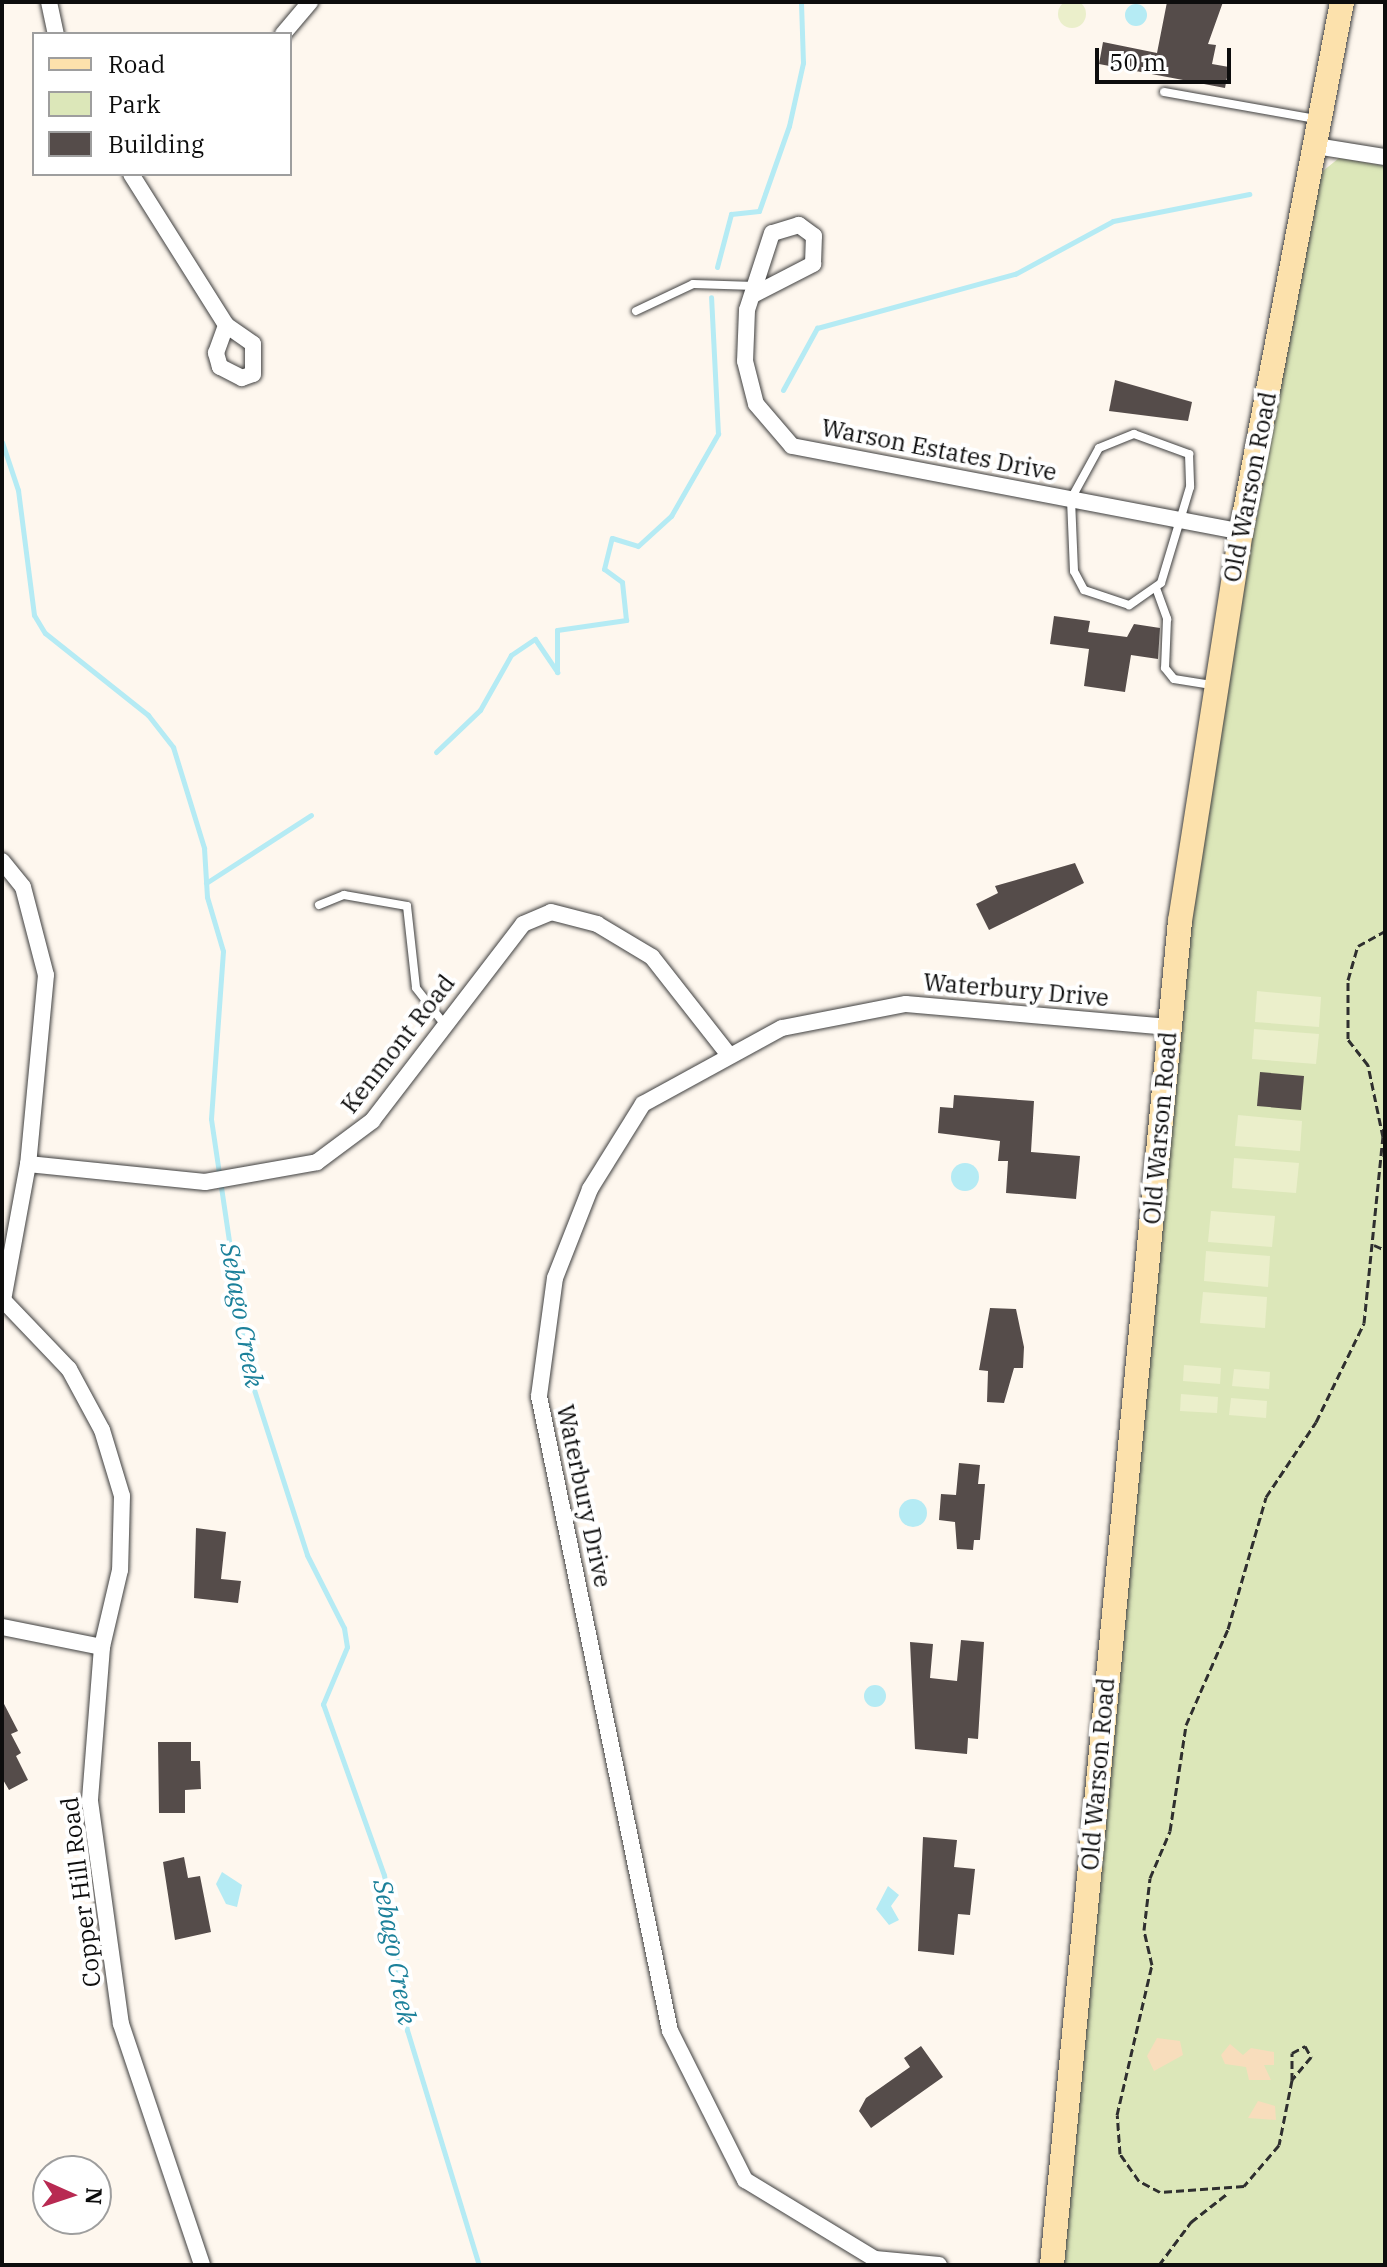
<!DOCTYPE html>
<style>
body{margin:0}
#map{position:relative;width:1387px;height:2267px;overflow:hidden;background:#fef7ee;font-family:"IBM Plex Serif",serif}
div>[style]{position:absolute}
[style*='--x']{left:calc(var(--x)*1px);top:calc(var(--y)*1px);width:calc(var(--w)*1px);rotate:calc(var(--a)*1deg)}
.green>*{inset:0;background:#dce7b9}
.sand>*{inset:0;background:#f8ddbc}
.pitch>*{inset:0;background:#ebefcb}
.round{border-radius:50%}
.water>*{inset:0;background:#b5ebf4}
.stream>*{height:5px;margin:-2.5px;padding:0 2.5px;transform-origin:2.5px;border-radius:2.5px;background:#b5ebf4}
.building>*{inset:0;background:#554c4a}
.path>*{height:3px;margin-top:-1.5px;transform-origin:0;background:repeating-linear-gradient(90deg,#2f2f2f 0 8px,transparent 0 12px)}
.roads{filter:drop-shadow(0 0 2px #404040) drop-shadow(0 0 2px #404040)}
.lane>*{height:8px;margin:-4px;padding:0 4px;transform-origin:4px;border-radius:4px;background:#fff}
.street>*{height:16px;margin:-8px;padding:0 8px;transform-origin:8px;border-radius:8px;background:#fff}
.secondary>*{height:24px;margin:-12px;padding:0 12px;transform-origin:12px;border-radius:12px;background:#fce1ac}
span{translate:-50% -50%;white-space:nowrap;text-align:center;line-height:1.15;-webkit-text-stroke:8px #fff;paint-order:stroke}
.street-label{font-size:24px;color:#0d0d0d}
.water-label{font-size:26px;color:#1b809a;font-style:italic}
.frame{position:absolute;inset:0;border:4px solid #0d0d0d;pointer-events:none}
.legend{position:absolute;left:32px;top:32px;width:260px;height:144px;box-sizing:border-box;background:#fff;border:2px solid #9e9e9e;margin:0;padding:10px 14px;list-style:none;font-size:24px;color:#0d0d0d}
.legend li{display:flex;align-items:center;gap:16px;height:40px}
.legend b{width:40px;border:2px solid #9e9e9e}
.north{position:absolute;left:32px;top:2155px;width:80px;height:80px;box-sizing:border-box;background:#fff;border:2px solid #9e9e9e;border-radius:50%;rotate:93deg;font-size:22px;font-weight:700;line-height:32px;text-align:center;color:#0d0d0d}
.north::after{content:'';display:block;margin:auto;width:28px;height:36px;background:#b82a52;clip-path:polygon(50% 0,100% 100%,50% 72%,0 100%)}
.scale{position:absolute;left:1095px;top:48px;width:136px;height:36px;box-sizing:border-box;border:4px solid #0d0d0d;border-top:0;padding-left:10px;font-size:24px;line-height:28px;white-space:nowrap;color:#0d0d0d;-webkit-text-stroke:6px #fff;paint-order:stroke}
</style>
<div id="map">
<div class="green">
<i style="clip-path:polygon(1339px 158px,1385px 166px,1385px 2265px,1060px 2265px,1189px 927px,1217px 729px,1318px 175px)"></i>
</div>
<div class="sand">
<i style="clip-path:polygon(1157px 2038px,1180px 2041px,1183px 2055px,1154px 2071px,1147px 2056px)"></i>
<i style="clip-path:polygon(1230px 2044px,1243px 2055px,1251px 2048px,1274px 2052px,1274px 2065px,1264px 2065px,1271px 2080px,1249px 2080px,1246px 2067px,1225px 2064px,1221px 2055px)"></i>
<i style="clip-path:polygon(1258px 2101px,1275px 2106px,1276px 2120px,1248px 2118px)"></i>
</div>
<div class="pitch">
<i class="round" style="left:1058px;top:0;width:28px;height:28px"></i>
<i style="clip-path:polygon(1257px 991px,1321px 997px,1319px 1027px,1255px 1022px)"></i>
<i style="clip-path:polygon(1254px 1029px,1319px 1034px,1316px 1064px,1252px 1059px)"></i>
<i style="clip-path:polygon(1238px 1115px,1302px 1121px,1300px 1151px,1235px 1146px)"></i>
<i style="clip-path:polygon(1234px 1158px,1299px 1163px,1296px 1193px,1232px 1188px)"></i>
<i style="clip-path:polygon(1211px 1211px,1275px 1216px,1272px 1247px,1208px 1242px)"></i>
<i style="clip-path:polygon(1206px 1251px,1270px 1256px,1268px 1287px,1204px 1281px)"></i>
<i style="clip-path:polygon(1203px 1292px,1267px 1297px,1265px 1328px,1200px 1323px)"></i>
<i style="clip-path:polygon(1184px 1365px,1221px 1368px,1220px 1384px,1183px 1381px)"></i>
<i style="clip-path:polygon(1234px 1369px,1270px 1372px,1269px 1389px,1232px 1386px)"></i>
<i style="clip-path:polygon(1181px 1394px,1218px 1397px,1217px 1413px,1180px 1411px)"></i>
<i style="clip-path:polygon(1231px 1398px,1267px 1401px,1266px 1418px,1229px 1415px)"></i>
</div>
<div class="water">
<i class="round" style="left:1125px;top:4px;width:22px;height:22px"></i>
<i class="round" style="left:951px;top:1163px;width:28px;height:28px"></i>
<i class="round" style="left:899px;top:1499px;width:28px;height:28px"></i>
<i class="round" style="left:864px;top:1685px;width:22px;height:22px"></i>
<i style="clip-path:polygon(222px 1872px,242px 1885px,237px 1907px,226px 1904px,216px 1884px)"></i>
<i style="clip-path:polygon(888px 1886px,899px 1895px,891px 1906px,899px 1920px,889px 1925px,876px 1909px)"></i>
</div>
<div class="stream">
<i style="--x:717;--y:267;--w:55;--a:-75.2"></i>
<i style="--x:731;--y:214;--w:28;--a:-6"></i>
<i style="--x:759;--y:211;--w:90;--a:-70.6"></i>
<i style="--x:789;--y:126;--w:65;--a:-77.5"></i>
<i style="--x:803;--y:63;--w:61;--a:-91.9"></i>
<i style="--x:783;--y:390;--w:71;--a:-61.3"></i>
<i style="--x:817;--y:328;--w:205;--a:-15.3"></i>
<i style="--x:1015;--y:274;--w:111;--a:-28.4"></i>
<i style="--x:1113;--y:221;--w:139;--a:-11.2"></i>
<i style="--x:2;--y:442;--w:51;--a:71.6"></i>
<i style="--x:18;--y:490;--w:126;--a:82.7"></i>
<i style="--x:34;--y:615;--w:21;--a:59"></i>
<i style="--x:45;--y:633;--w:132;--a:38.5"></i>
<i style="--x:148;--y:715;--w:41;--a:52"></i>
<i style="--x:173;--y:747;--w:106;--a:72.9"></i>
<i style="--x:204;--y:848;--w:49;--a:86.5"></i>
<i style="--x:207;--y:897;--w:56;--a:73.5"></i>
<i style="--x:223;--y:951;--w:168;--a:94.1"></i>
<i style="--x:211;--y:1119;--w:255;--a:81.6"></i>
<i style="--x:248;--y:1371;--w:193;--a:72.2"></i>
<i style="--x:307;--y:1555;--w:82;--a:63.1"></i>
<i style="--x:344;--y:1628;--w:19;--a:81"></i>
<i style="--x:347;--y:1647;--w:62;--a:112.8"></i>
<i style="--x:323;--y:1704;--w:182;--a:70.4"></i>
<i style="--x:384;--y:1875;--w:157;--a:81.6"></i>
<i style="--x:407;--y:2030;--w:246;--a:73"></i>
<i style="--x:436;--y:752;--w:61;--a:-43.7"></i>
<i style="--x:480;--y:710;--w:63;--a:-60.6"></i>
<i style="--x:511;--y:655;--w:29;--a:-34"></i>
<i style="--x:535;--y:639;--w:40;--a:56"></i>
<i style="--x:557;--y:672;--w:42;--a:-90"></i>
<i style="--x:557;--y:630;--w:70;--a:-8.2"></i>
<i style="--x:626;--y:620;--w:38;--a:-96"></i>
<i style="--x:622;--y:582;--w:22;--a:-144"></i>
<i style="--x:604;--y:569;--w:32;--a:-76"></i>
<i style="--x:612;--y:538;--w:27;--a:17"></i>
<i style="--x:638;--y:546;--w:45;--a:-42.3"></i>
<i style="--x:671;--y:516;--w:95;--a:-60.2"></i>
<i style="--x:718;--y:434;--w:137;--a:-92.9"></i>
<i style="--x:206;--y:883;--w:125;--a:-32.9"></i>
</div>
<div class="building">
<i style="clip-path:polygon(1167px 2px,1223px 2px,1208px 44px,1216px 45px,1212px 64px,1229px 67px,1225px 88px,1099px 64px,1103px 42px,1157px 53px)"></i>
<i style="clip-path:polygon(1115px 380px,1192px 402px,1188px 421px,1109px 411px)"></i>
<i style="clip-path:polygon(1054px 616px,1090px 621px,1088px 632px,1127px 637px,1134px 624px,1160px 628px,1158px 659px,1131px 655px,1125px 692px,1084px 686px,1089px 649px,1050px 644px)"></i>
<i style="clip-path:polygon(1075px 863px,1084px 883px,989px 930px,976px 904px,998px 893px,995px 886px)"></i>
<i style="clip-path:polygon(1260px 1072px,1304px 1076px,1301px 1110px,1257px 1106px)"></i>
<i style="clip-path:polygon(954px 1095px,1034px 1101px,1031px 1152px,1080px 1156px,1076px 1199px,1006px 1193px,1008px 1161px,998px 1161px,1000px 1141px,938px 1133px,940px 1107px,953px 1108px)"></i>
<i style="clip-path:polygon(990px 1308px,1016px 1309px,1024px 1347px,1023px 1368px,1014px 1368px,1004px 1403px,987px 1402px,988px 1371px,979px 1370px)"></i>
<i style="clip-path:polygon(959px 1463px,980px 1465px,978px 1484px,985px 1484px,980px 1540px,974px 1540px,973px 1550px,957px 1549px,955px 1522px,939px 1520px,941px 1494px,956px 1495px)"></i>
<i style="clip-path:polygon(196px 1528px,226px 1532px,221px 1579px,241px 1581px,238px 1603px,194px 1598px)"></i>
<i style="clip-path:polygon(961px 1640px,984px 1642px,978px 1739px,968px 1738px,967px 1754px,915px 1749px,910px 1642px,933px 1644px,930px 1678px,957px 1681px)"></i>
<i style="clip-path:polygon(2px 1700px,18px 1731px,11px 1734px,21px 1753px,16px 1756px,28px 1780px,9px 1790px,2px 1778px)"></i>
<i style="clip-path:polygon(158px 1742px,191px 1742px,191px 1761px,200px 1761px,201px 1789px,185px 1790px,185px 1813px,159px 1813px)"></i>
<i style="clip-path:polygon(923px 1837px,957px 1840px,954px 1867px,975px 1869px,970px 1915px,958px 1914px,954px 1955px,918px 1951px)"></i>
<i style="clip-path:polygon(184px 1857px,188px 1878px,200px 1876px,211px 1932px,175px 1940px,163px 1862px)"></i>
<i style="clip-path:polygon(921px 2046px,943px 2077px,871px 2128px,859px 2111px,866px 2098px,910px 2067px,904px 2058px)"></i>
</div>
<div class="path">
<i style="--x:1374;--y:1245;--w:12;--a:24"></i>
<i style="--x:1292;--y:2080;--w:27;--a:-90"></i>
<i style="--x:1292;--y:2053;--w:15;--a:-28"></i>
<i style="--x:1305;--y:2046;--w:13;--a:61"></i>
<i style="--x:1311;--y:2057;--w:30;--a:130"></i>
<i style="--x:1292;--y:2080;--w:66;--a:101.3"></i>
<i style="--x:1279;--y:2145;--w:54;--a:130.5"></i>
<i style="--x:1244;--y:2186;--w:84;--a:175.9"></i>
<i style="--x:1160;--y:2192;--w:24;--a:-152"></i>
<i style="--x:1139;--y:2181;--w:33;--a:-125"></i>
<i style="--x:1120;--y:2154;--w:39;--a:-94"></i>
<i style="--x:1117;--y:2115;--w:154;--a:-76.9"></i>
<i style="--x:1152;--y:1965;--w:36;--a:-103"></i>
<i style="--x:1144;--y:1930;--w:52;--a:-83.4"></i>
<i style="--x:1150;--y:1878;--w:51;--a:-66.9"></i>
<i style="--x:1170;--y:1831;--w:107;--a:-81.4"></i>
<i style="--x:1186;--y:1725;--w:105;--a:-66.4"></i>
<i style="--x:1228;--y:1629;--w:137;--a:-73.9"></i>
<i style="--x:1266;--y:1497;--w:90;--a:-56.3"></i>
<i style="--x:1316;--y:1422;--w:110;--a:-64.1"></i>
<i style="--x:1364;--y:1323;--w:187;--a:-84.2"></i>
<i style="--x:1383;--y:1137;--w:74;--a:-101.8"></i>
<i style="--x:1368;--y:1065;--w:33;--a:-128"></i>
<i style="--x:1348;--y:1039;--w:59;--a:-90"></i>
<i style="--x:1348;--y:980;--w:35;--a:-74"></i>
<i style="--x:1358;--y:946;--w:31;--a:-29"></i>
<i style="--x:1159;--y:2265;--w:54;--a:-53.3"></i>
<i style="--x:1191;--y:2222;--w:47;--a:-38.1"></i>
</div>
<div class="roads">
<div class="lane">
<i style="--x:1164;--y:92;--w:153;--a:10.1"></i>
<i style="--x:636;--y:311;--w:63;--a:-25.3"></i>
<i style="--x:693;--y:284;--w:62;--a:1.8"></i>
<i style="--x:1134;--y:434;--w:59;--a:20"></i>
<i style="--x:1189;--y:454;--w:33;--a:88"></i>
<i style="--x:1190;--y:487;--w:100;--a:106.8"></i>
<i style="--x:1161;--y:583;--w:39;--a:145"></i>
<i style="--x:1129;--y:605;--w:47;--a:-161.6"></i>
<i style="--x:1084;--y:590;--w:21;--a:-118"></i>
<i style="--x:1074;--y:571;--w:72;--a:-92.4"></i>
<i style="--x:1071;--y:499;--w:58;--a:-61.2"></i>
<i style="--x:1099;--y:448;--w:38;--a:-22"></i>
<i style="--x:1156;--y:588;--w:33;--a:70"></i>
<i style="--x:1167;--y:619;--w:49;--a:92.3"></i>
<i style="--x:1165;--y:668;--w:14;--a:51"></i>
<i style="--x:1174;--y:679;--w:38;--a:9"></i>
<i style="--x:319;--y:905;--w:27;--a:-22"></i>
<i style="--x:344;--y:895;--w:64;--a:9.9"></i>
<i style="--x:407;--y:906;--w:82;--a:83.7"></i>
<i style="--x:416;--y:988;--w:47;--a:51.9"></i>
</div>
<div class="street">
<i style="--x:49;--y:2;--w:33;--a:78"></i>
<i style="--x:283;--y:34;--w:42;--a:-49.8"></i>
<i style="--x:1316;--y:146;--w:70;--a:9.1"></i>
<i style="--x:131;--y:174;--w:178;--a:57.8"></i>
<i style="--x:226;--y:325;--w:33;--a:35"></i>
<i style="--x:253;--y:344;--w:30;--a:90"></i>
<i style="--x:253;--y:374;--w:12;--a:160"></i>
<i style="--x:242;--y:378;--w:25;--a:-153"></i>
<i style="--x:220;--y:367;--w:15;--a:-106"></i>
<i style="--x:216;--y:353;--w:30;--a:-70"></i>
<i style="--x:753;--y:295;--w:68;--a:-27.3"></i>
<i style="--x:813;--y:264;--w:28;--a:-88"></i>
<i style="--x:814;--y:236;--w:19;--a:-144"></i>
<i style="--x:799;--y:225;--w:28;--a:163"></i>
<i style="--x:772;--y:233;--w:81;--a:108"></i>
<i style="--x:747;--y:310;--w:51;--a:92.2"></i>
<i style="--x:745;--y:361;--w:44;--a:75.7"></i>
<i style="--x:756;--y:404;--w:55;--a:49.4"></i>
<i style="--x:792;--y:446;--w:457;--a:10.8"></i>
<i style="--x:2;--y:861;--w:33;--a:51"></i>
<i style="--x:23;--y:887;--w:91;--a:75.4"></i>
<i style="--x:46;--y:975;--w:190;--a:95.4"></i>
<i style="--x:28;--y:1164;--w:138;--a:100.4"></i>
<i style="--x:28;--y:1164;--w:178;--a:5.8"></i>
<i style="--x:205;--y:1182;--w:114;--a:-10.1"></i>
<i style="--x:317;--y:1162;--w:69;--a:-36.7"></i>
<i style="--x:372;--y:1121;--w:248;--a:-52.5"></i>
<i style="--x:523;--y:924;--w:30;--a:-23"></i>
<i style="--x:551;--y:912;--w:48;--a:14.6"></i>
<i style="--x:597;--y:924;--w:64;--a:31"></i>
<i style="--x:652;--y:957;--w:123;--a:51.9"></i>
<i style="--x:2;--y:1299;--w:97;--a:46.3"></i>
<i style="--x:69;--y:1369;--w:69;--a:61.6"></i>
<i style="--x:102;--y:1430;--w:69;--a:73.1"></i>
<i style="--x:122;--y:1496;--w:74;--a:91.5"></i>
<i style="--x:120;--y:1570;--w:79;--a:103.2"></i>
<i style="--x:102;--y:1647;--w:154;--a:94.5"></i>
<i style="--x:90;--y:1801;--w:225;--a:82.1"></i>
<i style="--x:121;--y:2024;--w:254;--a:71.4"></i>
<i style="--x:2;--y:1627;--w:102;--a:11.3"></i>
<i style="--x:939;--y:2265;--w:64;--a:-174.6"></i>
<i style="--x:875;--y:2259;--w:152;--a:-148.7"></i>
<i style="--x:745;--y:2180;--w:167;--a:-116.7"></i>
<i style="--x:670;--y:2031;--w:648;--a:-101.66"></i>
<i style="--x:539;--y:1396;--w:119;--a:-82.3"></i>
<i style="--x:555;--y:1278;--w:96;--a:-68.5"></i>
<i style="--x:590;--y:1189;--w:100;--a:-58.1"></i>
<i style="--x:643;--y:1104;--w:158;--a:-28.7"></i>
<i style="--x:782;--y:1028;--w:126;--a:-11"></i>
<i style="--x:906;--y:1004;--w:264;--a:5"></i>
</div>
<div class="secondary">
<i style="--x:1052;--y:2265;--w:1350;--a:-84.56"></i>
<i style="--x:1180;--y:921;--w:394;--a:-81.1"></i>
<i style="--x:1241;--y:532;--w:540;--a:-79.21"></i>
</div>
</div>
<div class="street-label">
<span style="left:939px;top:450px;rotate:11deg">Warson Estates Drive</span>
<span style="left:1250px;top:487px;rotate:-79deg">Old Warson Road</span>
<span style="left:1016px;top:990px;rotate:5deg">Waterbury Drive</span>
<span style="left:398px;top:1044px;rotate:-52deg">Kenmont Road</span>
<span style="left:1160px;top:1128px;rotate:-85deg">Old Warson Road</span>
<span style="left:584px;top:1496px;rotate:78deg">Waterbury Drive</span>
<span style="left:1098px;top:1774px;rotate:-85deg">Old Warson Road</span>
<span style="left:81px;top:1892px;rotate:-97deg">Copper Hill Road</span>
</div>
<div class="water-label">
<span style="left:242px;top:1315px;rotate:80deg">Sebago Creek</span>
<span style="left:395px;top:1952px;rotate:80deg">Sebago Creek</span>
</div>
<div class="frame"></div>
<ul class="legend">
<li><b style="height:10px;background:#fce1ac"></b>Road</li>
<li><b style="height:22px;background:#dce7b9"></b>Park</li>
<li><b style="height:22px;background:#554c4a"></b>Building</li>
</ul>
<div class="north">N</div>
<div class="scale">50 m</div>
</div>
